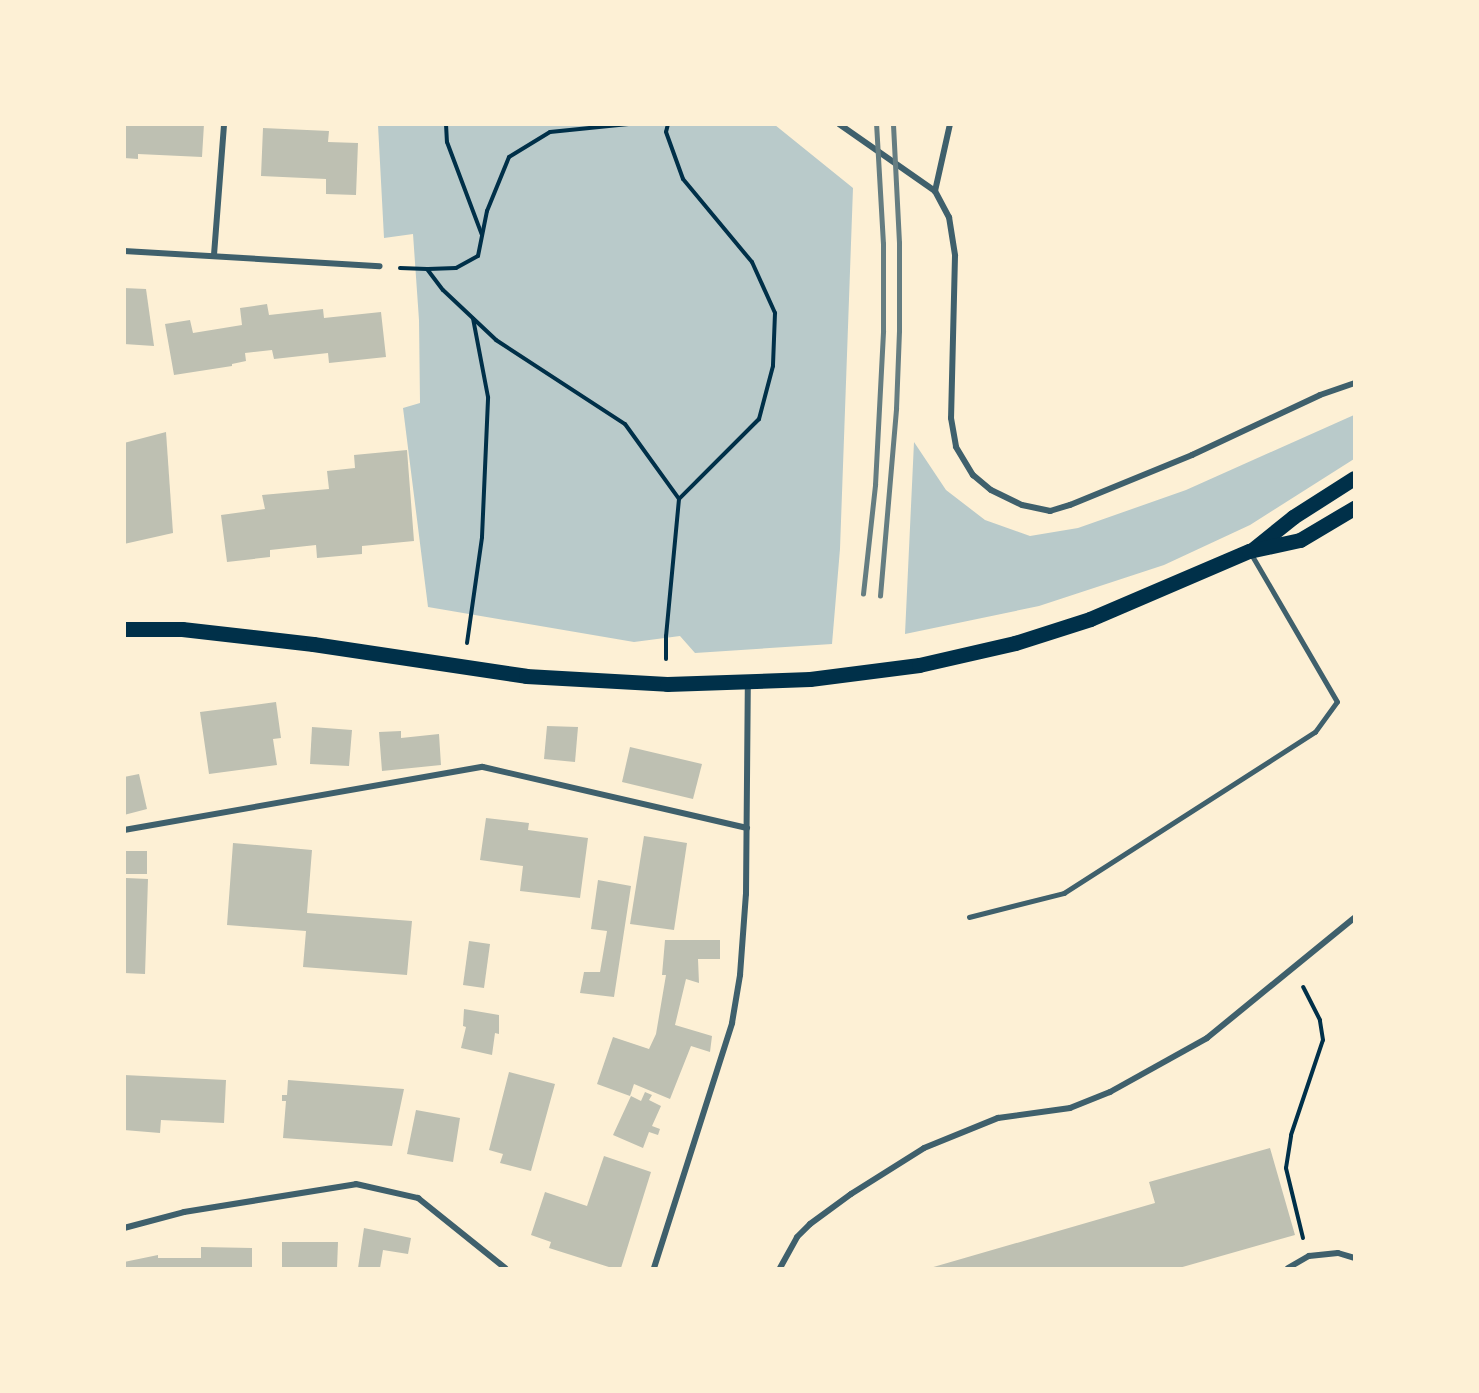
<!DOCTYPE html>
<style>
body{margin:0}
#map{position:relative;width:1479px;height:1393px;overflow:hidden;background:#fdf0d5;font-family:"Fira Sans Condensed",sans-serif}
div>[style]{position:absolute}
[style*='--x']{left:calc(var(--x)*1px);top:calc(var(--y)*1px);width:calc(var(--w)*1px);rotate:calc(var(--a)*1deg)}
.green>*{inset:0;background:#b9caca}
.building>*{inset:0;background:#bec0b2}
.path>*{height:4px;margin:-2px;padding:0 2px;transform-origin:2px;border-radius:2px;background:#003049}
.service>*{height:4.5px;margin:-2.25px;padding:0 2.25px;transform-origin:2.25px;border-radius:2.25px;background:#3f606c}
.minor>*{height:6px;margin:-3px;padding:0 3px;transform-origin:3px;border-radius:3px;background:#3f606c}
.primary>*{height:15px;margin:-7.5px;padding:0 7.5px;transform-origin:7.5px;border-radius:7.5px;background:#003049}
.rail>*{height:4.5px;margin:-2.25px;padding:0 2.25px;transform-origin:2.25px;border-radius:2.25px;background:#657d81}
span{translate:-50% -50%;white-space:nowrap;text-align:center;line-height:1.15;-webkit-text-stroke:4.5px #fdf0d5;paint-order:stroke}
.frame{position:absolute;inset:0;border:126px solid #fdf0d5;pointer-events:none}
</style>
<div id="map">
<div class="green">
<i style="clip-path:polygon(378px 125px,775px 125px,853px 188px,840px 549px,832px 644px,695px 653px,680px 636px,634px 642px,428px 607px,403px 408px,420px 403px,419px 320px,413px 234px,384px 238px)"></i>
<i style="clip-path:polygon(1354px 415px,1354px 459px,1250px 525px,1164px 565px,1039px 606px,905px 634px,914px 442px,946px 490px,985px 520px,1030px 536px,1078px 528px,1186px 490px)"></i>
</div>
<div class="building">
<i style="clip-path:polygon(124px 124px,204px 124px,202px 157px,138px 154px,138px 159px,124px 158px)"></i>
<i style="clip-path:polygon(263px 128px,329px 131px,328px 142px,358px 143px,356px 195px,326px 194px,326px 179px,261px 176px)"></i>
<i style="clip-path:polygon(124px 288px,146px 289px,154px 346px,124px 344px)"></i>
<i style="clip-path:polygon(267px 304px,269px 315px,323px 309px,324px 318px,381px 312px,386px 357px,329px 363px,328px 353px,274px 359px,272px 350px,245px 353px,246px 361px,232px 364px,232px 366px,174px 375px,165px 324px,190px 320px,193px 333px,242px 325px,240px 308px)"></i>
<i style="clip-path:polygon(166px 432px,173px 533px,124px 544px,124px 443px)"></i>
<i style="clip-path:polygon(407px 450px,414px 541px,362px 546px,362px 554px,317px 558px,316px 545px,270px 550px,270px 557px,227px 562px,221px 515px,265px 509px,262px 495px,329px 489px,327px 471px,355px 468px,354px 455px)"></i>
<i style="clip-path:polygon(276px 702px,281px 738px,273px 739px,277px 765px,209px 774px,200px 712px)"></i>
<i style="clip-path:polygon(547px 726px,578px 727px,575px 762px,544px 759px)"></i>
<i style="clip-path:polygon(312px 727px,352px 730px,349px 766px,310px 764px)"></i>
<i style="clip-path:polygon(401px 731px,401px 738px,439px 734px,441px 765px,382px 771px,379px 732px)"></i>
<i style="clip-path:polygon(630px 747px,702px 764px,693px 799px,622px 782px)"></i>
<i style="clip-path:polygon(139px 774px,147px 809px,124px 815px,124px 777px)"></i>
<i style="clip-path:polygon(486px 818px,529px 823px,528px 830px,588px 838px,580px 898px,520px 891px,523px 866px,480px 860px)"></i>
<i style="clip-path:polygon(644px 836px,687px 843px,674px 930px,630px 924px)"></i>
<i style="clip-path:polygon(233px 843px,312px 850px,307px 913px,412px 921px,407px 975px,303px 967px,306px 931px,227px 925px)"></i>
<i style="clip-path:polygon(124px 851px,147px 851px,147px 874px,124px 874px)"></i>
<i style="clip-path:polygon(126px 878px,148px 879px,145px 974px,124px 973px)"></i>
<i style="clip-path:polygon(598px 880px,631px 886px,614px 997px,580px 993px,584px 972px,600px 972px,607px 931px,591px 929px)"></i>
<i style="clip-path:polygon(665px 940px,720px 940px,720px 959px,698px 959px,699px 983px,686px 979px,675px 1025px,712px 1036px,710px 1052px,691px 1046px,670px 1099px,634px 1084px,630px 1096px,597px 1084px,613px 1037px,649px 1049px,656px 1034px,666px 975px,662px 975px)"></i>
<i style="clip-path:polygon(469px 941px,490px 944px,484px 988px,463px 985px)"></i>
<i style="clip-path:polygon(464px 1009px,499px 1015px,499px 1034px,495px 1033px,492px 1055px,461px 1048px,466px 1027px,463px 1026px)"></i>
<i style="clip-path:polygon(509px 1072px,555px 1084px,531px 1171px,500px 1163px,503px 1154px,489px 1150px)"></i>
<i style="clip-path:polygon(124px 1075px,226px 1080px,224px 1123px,161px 1120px,160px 1133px,124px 1130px)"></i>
<i style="clip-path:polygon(288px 1080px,404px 1089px,392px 1146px,283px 1138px,286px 1101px,282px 1101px,282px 1095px,287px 1095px)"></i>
<i style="clip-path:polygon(645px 1092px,652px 1095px,649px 1100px,661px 1106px,652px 1126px,660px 1129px,658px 1135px,649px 1132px,643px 1148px,613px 1135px,631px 1096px,641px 1101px)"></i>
<i style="clip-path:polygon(416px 1110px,460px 1118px,453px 1162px,407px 1154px)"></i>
<i style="clip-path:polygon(1270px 1148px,1295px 1235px,1179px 1268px,930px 1268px,1155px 1203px,1149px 1182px)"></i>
<i style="clip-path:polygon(604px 1156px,651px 1172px,621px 1268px,612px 1268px,549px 1248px,551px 1242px,531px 1235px,545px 1192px,587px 1206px)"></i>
<i style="clip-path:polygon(364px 1228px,411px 1238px,408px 1254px,383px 1250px,380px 1268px,358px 1268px)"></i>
<i style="clip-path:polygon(282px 1242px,338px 1242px,337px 1268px,282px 1268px)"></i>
<i style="clip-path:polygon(201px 1247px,252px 1248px,252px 1268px,124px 1268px,124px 1262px,158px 1255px,158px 1258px,201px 1258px)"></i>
</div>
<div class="path">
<i style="--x:446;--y:124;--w:18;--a:87"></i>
<i style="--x:447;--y:142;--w:99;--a:69.4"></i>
<i style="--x:668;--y:124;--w:8;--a:104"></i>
<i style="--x:666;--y:132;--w:50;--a:70.1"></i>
<i style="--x:683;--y:179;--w:108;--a:50.3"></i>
<i style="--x:752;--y:262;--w:56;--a:65.7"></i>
<i style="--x:775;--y:313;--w:53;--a:92.2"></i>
<i style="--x:773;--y:366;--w:55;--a:104.8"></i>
<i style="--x:759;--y:419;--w:113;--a:135"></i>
<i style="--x:400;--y:268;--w:27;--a:2"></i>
<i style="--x:427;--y:269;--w:26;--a:53"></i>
<i style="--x:443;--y:290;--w:73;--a:43.3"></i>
<i style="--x:496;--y:340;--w:154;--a:33.1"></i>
<i style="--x:625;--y:424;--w:92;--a:54.2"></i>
<i style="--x:679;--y:499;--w:138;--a:95.4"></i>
<i style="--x:666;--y:636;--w:23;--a:90"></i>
<i style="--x:428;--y:269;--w:28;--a:-2"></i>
<i style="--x:456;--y:268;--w:25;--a:-29"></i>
<i style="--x:478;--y:256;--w:46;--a:-78.7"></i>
<i style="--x:487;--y:211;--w:58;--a:-67.8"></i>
<i style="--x:509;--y:157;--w:48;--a:-31.4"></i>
<i style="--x:550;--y:132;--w:79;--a:-5.8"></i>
<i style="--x:467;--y:643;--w:107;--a:-81.9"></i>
<i style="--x:482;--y:537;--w:140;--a:-87.5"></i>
<i style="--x:488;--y:397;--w:80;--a:-100.8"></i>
<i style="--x:1303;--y:1238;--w:72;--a:-103.7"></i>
<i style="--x:1286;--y:1168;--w:33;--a:-81"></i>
<i style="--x:1291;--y:1135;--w:100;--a:-71.4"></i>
<i style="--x:1323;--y:1040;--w:20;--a:-99"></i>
<i style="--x:1320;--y:1020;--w:37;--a:-117"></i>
</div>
<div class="service">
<i style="--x:969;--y:917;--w:98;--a:-14.2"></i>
<i style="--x:1064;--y:893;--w:298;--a:-32.7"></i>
<i style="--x:1315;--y:732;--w:37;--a:-54"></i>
<i style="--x:1337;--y:702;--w:171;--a:-120.2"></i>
</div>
<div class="minor">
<i style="--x:839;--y:124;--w:117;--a:34.9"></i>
<i style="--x:950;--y:124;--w:69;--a:102.6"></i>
<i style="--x:935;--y:191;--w:30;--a:62"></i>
<i style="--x:949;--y:217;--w:39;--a:81"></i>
<i style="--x:955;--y:256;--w:162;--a:91.4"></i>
<i style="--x:951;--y:418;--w:29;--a:80"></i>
<i style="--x:956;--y:447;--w:33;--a:59"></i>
<i style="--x:973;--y:475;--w:23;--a:40"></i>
<i style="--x:991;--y:490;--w:34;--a:26"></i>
<i style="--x:1022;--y:505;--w:29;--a:12"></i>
<i style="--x:1050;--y:511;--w:21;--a:-17"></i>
<i style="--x:1070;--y:505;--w:132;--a:-22.3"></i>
<i style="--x:1192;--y:455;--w:141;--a:-25.1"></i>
<i style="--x:1320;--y:395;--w:36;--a:-19"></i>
<i style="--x:124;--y:251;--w:256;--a:3.4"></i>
<i style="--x:214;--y:255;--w:131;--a:-85.6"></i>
<i style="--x:124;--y:830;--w:364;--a:-10"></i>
<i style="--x:483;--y:767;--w:271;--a:13"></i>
<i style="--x:124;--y:1228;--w:62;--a:-14.9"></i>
<i style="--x:184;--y:1212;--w:174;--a:-9.2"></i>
<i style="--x:356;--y:1184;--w:64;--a:12.7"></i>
<i style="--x:418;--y:1198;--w:112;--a:38.8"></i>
<i style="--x:654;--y:1268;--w:257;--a:-72.3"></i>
<i style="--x:732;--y:1023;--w:49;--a:-80.5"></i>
<i style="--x:740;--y:975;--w:81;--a:-85.8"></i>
<i style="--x:746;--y:894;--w:211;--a:-89.5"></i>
<i style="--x:780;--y:1268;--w:35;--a:-61"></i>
<i style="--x:797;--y:1237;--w:18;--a:-45"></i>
<i style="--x:810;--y:1224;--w:51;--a:-36.2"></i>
<i style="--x:851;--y:1194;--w:86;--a:-32.2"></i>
<i style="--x:924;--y:1148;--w:80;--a:-22.1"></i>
<i style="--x:998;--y:1118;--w:73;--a:-7.9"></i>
<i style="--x:1070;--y:1108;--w:43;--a:-21.8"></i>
<i style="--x:1110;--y:1092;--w:111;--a:-29.1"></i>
<i style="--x:1207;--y:1038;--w:190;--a:-39.2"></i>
<i style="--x:1288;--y:1268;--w:24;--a:-30"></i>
<i style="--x:1309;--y:1256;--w:29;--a:-6"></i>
<i style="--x:1338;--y:1253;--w:17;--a:17"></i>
</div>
<div class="primary">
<i style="--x:1252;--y:550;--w:53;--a:-38.8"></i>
<i style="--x:1293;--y:517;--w:72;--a:-32.6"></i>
<i style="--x:124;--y:629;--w:58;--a:0"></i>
<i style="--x:182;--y:629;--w:132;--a:6.5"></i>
<i style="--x:313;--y:644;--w:215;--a:8.5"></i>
<i style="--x:526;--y:676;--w:141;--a:3.2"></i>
<i style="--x:667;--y:684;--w:143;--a:-2"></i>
<i style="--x:810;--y:679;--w:110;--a:-7.3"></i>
<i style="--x:919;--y:665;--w:98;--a:-12.9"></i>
<i style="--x:1015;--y:643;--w:79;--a:-17.7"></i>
<i style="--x:1090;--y:619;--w:173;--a:-23.2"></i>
<i style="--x:1249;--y:551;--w:52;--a:-12.2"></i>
<i style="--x:1300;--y:540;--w:63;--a:-30.7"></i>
</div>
<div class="rail">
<i style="--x:863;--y:594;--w:110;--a:-83.7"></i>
<i style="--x:875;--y:485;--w:154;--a:-87"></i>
<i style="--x:883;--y:331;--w:87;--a:-90"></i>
<i style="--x:883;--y:244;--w:120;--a:-93.3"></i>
<i style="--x:880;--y:596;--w:188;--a:-85.1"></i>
<i style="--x:896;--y:409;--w:78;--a:-87.8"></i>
<i style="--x:899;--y:331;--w:88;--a:-90"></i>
<i style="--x:899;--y:243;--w:119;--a:-92.9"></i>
</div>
<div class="frame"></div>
</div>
